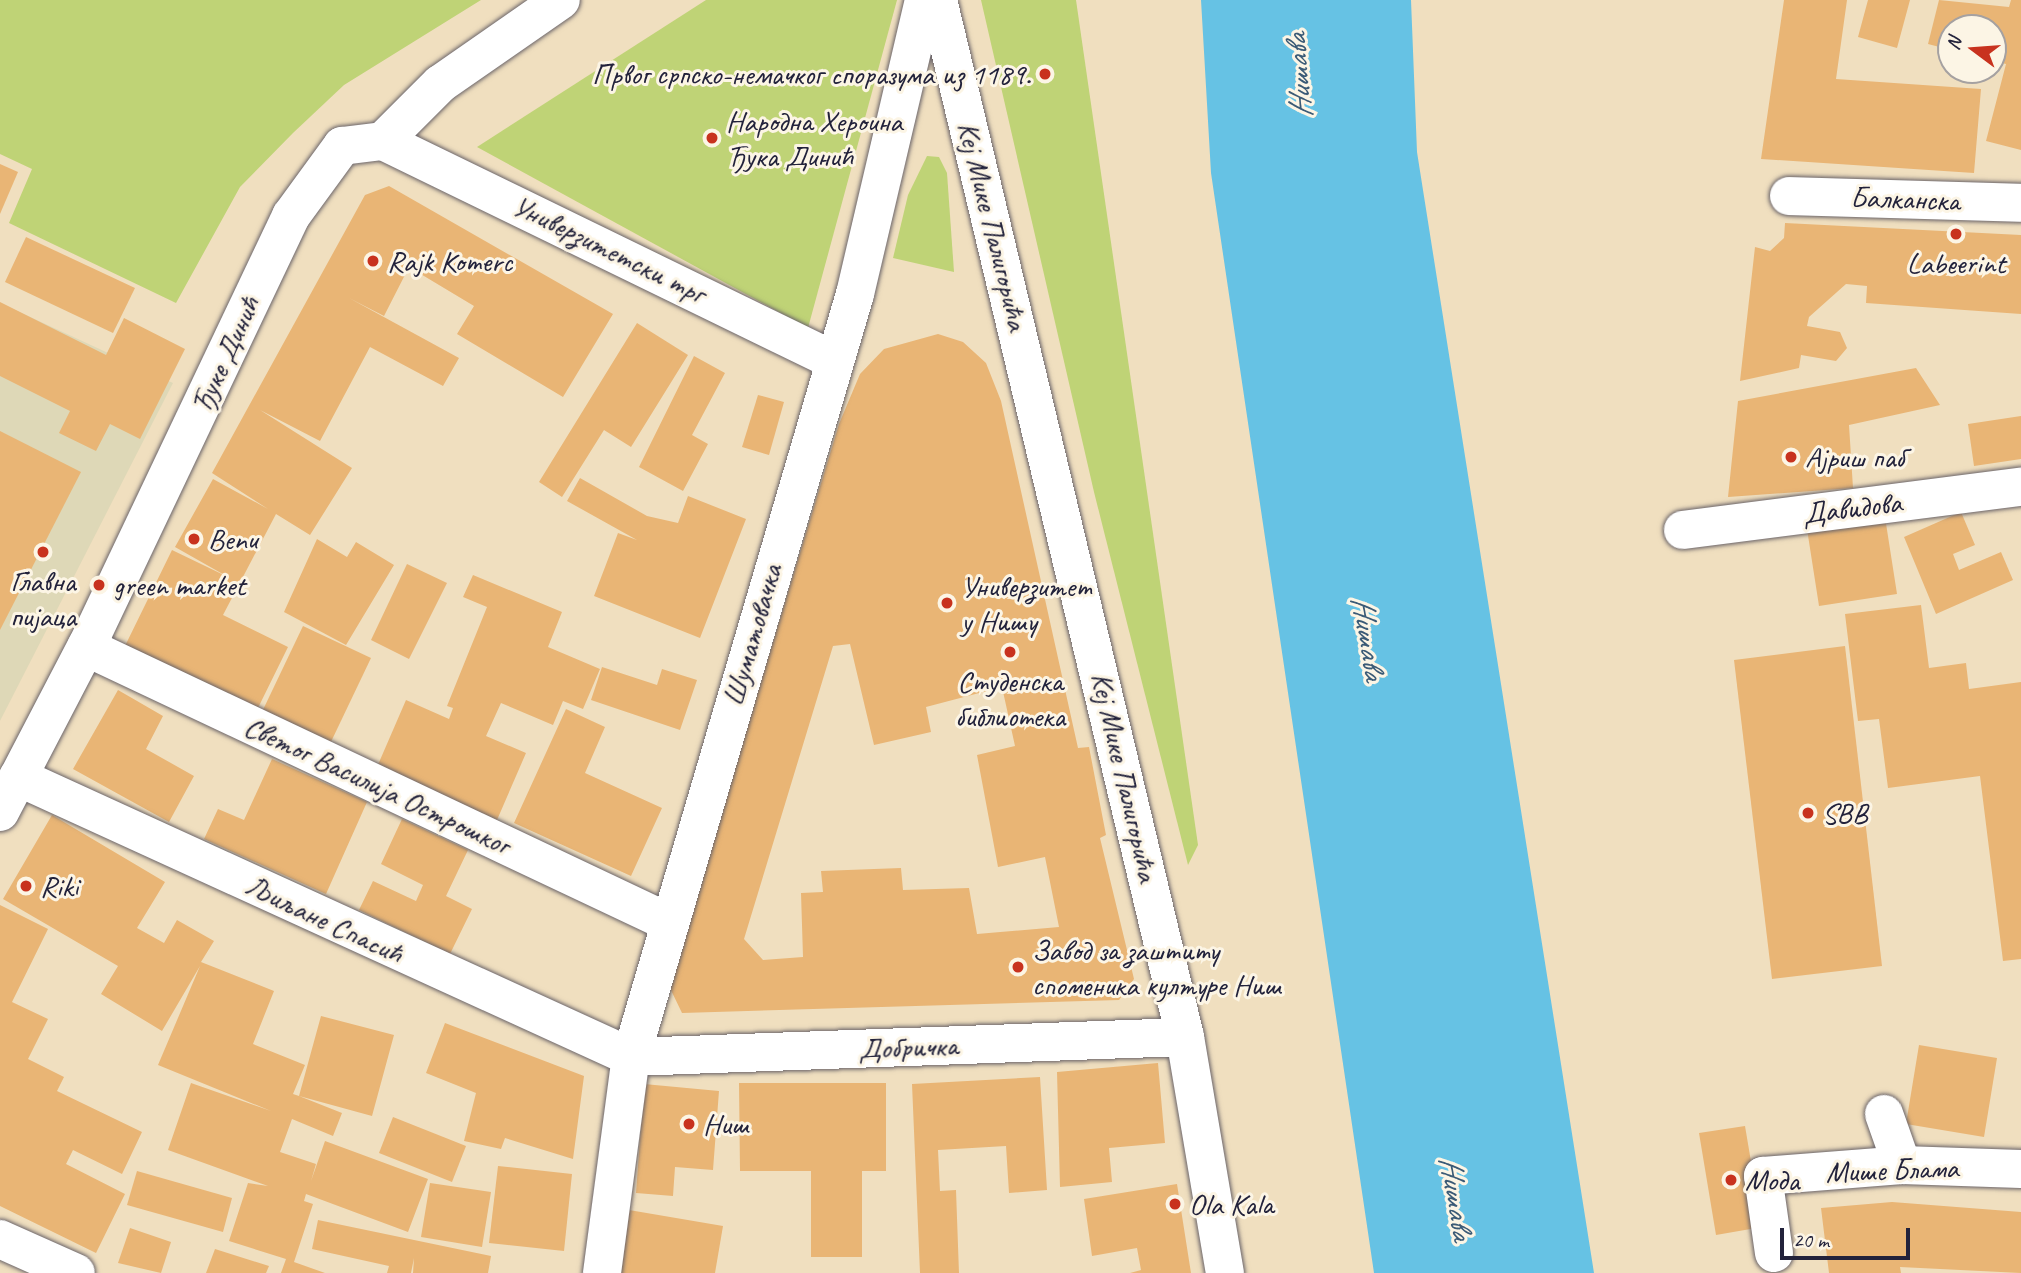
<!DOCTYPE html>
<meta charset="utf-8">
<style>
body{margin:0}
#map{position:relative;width:2021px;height:1273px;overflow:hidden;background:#f0dfbf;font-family:Caveat,sans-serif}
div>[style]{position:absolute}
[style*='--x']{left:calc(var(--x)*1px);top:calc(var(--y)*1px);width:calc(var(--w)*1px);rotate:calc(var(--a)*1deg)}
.built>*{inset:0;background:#ded8b7}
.green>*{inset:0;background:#bfd376}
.water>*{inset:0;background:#66c2e4}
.building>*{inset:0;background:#e9b575}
.roads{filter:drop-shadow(0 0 2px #6a6469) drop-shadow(0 0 2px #6a6469)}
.minor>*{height:38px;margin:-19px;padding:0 19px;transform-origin:19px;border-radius:19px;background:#fff}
.dots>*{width:19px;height:19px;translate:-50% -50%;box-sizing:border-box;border:4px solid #fcf5e5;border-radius:50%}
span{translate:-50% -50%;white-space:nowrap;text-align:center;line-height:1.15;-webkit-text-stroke:6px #fcf5e5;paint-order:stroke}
.poi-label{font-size:30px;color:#22223b}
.right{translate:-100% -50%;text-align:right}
.left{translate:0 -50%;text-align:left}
.street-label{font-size:30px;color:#22223b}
.water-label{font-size:32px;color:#3a5a76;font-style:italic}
.north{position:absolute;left:1937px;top:14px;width:70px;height:70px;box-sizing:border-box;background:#fcf5e5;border:2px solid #a5a1a1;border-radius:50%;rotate:286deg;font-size:19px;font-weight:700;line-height:28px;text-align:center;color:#22223b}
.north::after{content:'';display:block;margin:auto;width:24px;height:32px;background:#c8321e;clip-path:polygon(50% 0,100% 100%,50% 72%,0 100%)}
.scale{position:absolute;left:1780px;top:1228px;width:130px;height:32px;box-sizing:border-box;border:4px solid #22223b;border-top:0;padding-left:9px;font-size:21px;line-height:24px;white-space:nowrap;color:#22223b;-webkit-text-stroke:5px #fcf5e5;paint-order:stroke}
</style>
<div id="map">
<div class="built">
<i style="clip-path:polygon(0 303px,173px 383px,0 721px)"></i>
</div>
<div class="green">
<i style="clip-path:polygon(0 0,481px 0,344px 85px,293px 133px,240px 187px,176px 303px,9px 223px,32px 169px,0 154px)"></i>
<i style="clip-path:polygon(706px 0,897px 0,808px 328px,477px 147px)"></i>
<i style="clip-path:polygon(981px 0,1076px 0,1198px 845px,1188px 865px,1094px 492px)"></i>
<i style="clip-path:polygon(927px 156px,939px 157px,947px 173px,954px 272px,893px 258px,908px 195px)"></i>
</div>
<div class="water">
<i style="clip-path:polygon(1201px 0,1411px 0,1417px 152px,1594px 1273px,1374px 1273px,1211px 173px)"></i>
</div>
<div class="building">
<i style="clip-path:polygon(1784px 0,1847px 0,1836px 79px,1981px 89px,1974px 173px,1761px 159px)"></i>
<i style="clip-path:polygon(1868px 0,1910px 0,1897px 48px,1858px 37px)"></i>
<i style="clip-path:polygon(1939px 0,2009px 7px,2011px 0,2021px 0,2021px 150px,1986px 141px,2006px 64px,1993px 61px,1993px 28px,1951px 28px,1951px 50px,1928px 44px)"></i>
<i style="clip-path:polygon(0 164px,18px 172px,0 214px)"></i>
<i style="clip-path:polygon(389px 186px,613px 314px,563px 397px,457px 334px,474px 306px,409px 267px,384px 316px,349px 298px,459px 358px,443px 386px,370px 347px,320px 441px,260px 410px,352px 468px,310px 535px,276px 514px,223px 615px,288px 647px,256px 712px,124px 648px,172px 550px,228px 577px,175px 547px,213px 479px,268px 509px,212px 473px,365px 195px)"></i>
<i style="clip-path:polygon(1785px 223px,2021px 235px,2021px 314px,1866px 303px,1867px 286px,1846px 284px,1809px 317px,1807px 326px,1840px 332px,1847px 348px,1836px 361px,1801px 355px,1799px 368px,1740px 381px,1755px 247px,1770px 251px,1784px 238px)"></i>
<i style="clip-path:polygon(26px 237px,135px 288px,113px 333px,5px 282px)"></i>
<i style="clip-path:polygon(0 302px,106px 355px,124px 318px,185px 349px,140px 439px,110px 424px,96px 451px,59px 433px,70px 411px,0 376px)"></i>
<i style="clip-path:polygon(637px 323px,688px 355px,631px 447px,604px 430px,562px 497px,539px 482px)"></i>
<i style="clip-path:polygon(evenodd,938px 334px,963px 342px,986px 363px,1001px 401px,1078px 748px,1089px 747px,1106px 835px,1100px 838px,1134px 979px,1119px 1000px,682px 1013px,669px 986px,839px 424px,860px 374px,884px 349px,938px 334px,850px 644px,874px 745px,931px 732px,926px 707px,1002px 687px,1015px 746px,977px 755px,998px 867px,1045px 857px,1059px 927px,977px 934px,969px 888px,903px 890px,901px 868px,821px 871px,823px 892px,801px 893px,803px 957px,763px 960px,744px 939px,833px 646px,850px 644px)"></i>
<i style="clip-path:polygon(694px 356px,725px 373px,692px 435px,708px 444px,683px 491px,639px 467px)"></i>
<i style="clip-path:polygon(1916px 368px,1940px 405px,1849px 425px,1853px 488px,1728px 497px,1738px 401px)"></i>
<i style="clip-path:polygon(758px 395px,784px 402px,769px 455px,742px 447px)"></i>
<i style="clip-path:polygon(2021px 416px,2021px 459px,1974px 466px,1968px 424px)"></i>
<i style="clip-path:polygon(0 431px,81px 472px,0 630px)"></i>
<i style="clip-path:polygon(580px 478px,647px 516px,678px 523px,688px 496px,746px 519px,700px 638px,594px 596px,618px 533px,637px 540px,567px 501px)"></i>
<i style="clip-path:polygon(1961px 512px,1975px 545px,1953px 554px,1959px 570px,2001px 552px,2013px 580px,1936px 614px,1904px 537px)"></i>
<i style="clip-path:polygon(1885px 517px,1897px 594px,1819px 606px,1807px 529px)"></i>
<i style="clip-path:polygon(317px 539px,347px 557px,356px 542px,394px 565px,346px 645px,284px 612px)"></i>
<i style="clip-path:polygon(407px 564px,447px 583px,409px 659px,371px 640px)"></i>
<i style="clip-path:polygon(473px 575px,562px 612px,548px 647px,600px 669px,583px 709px,563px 701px,553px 725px,501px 703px,486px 736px,526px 753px,497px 820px,377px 767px,406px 700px,449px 719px,453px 708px,447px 706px,487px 607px,463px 597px)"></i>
<i style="clip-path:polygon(1921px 605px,1929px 668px,1966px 663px,1969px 689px,2021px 682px,2021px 959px,2003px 961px,1980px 776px,1888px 788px,1879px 719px,1858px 721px,1845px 614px)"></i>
<i style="clip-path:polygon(303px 626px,371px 658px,329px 746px,261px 714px)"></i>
<i style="clip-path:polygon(1845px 646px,1882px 966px,1772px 979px,1734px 660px)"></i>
<i style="clip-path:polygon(602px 667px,657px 685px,662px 669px,697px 680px,680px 730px,591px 700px)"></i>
<i style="clip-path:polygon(118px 690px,163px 716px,146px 749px,194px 776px,169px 822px,73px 769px)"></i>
<i style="clip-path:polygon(566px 709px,605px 727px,585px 773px,662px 808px,631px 876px,514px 823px)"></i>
<i style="clip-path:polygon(272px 759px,367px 802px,326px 894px,204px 839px,218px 809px,244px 820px)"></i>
<i style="clip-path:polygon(52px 815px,165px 882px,137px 928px,164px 943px,177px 920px,214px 941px,201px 962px,274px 991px,253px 1044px,305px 1065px,293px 1094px,299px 1096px,321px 1016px,394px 1035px,372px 1116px,299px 1096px,342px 1113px,333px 1136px,292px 1119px,280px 1152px,316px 1164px,311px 1181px,325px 1141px,428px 1179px,408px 1232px,306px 1194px,304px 1201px,313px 1204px,294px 1262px,325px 1273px,281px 1273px,286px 1259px,229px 1241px,248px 1183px,268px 1186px,168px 1150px,191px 1083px,271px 1111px,158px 1065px,200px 966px,162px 1031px,101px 994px,118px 966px,3px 899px)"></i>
<i style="clip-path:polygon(402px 819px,468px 850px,446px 896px,472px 909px,450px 954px,359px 910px,373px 881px,416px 901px,423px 885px,381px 864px)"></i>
<i style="clip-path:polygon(0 905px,48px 929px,12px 1002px,48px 1019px,28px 1059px,64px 1077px,57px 1091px,142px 1132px,122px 1174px,73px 1150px,66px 1164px,125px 1194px,96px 1253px,0 1206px)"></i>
<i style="clip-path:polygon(445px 1023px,584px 1076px,573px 1159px,505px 1138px,501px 1149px,464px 1141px,476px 1093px,426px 1073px)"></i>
<i style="clip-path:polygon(1919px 1045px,1997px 1058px,1984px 1137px,1906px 1124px)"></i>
<i style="clip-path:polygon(1158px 1063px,1165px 1143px,1109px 1148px,1112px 1182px,1060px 1187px,1057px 1072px)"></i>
<i style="clip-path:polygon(1040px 1077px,1047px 1190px,1009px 1193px,1006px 1146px,938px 1150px,940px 1191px,956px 1190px,959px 1273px,920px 1273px,912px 1084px)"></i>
<i style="clip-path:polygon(739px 1083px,886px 1083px,886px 1171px,862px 1171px,862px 1257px,811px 1257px,811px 1171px,740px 1171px)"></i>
<i style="clip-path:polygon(644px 1084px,719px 1091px,713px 1170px,675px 1167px,673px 1196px,636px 1193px)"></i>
<i style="clip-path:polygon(393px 1117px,466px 1146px,452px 1182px,379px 1153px)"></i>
<i style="clip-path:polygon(1745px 1126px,1762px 1227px,1716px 1235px,1699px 1133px)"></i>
<i style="clip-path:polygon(498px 1166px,572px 1174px,564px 1251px,489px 1243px)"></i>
<i style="clip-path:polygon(137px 1171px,232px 1198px,223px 1232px,127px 1205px)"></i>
<i style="clip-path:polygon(430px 1183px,491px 1192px,482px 1247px,421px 1237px)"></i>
<i style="clip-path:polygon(1177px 1184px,1191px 1273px,1130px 1273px,1141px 1270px,1137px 1248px,1092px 1256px,1084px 1199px)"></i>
<i style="clip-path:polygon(1892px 1202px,2021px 1212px,2021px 1273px,1900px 1267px,1901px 1273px,1829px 1273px,1821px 1208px)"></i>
<i style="clip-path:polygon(629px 1210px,723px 1226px,715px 1273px,618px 1273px)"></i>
<i style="clip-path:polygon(318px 1220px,491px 1256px,488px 1273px,413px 1273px,414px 1258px,411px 1273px,387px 1273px,389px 1266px,312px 1249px)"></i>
<i style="clip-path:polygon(130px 1228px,171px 1242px,161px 1273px,118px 1263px)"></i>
<i style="clip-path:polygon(215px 1249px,269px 1266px,266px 1273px,206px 1273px)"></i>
</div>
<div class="roads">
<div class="minor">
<i style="--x:938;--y:0;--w:1066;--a:76.6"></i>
<i style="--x:1185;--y:1037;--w:239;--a:80.4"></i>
<i style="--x:383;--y:141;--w:81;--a:-45"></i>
<i style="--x:440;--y:84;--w:147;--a:-34.8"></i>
<i style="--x:1789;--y:196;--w:232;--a:1.7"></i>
<i style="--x:1683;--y:530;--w:341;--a:-7.3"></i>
<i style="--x:86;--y:647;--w:644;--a:25.29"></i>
<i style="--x:18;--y:777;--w:674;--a:24.55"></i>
<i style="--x:631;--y:1057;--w:554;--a:-2.07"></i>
<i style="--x:0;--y:812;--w:202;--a:-62.5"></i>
<i style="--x:93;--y:633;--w:462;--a:-64.6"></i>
<i style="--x:291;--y:216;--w:87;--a:-53.9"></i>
<i style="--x:342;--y:146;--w:41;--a:-7"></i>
<i style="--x:383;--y:141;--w:500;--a:25.95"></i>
<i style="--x:1884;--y:1114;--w:54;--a:70.6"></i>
<i style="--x:0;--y:1239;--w:83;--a:24.1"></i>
<i style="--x:1774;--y:1253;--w:78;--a:-98.1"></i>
<i style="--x:1763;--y:1176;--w:139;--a:-4.5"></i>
<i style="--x:1902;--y:1165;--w:119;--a:1.9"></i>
<i style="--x:602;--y:1273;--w:218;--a:-82.4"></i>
<i style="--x:631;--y:1057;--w:795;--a:-73.64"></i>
<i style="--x:855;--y:294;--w:302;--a:-76.8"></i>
</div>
</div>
<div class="dots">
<i style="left:1045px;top:74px;background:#c8321e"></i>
<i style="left:712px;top:138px;background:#c8321e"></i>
<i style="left:1956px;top:234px;background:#c8321e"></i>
<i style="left:373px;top:261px;background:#c8321e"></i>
<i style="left:1791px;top:457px;background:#c8321e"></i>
<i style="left:194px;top:539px;background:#c8321e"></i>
<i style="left:43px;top:552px;background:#c8321e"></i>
<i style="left:99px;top:585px;background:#c8321e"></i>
<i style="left:947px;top:603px;background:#c8321e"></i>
<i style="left:1010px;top:652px;background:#c8321e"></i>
<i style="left:1808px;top:813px;background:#c8321e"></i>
<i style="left:26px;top:886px;background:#c8321e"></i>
<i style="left:1018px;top:967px;background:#c8321e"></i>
<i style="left:689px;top:1124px;background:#c8321e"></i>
<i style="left:1731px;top:1180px;background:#c8321e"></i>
<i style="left:1175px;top:1204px;background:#c8321e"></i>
</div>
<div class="poi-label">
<span class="right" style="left:1031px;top:74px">Првог српско-немачког споразума из 1189.</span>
<span class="left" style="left:726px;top:138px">Народна Хероина<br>Ђука Динић</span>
<span class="left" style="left:387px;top:261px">Rajk Komerc</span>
<span style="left:1956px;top:263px">Labeerint</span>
<span class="left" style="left:1805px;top:457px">Ајриш паб</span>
<span class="left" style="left:208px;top:539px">Benu</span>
<span style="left:43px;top:598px">Главна<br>пијаца</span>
<span class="left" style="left:113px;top:585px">green market</span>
<span class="left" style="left:961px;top:603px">Универзитет<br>у Нишу</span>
<span style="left:1010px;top:698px">Студенска<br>библиотека</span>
<span class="left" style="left:1822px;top:813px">SBB</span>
<span class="left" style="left:40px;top:886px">Riki</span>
<span class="left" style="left:1032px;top:967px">Завод за заштиту<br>споменика културе Ниш</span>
<span class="left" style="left:703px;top:1124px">Ниш</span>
<span class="left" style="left:1745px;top:1180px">Мода</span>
<span class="left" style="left:1189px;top:1204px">Ola Kala</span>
</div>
<div class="street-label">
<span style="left:1905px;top:199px;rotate:2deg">Балканска</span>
<span style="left:993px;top:226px;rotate:76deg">Кеј Мике Палигорића</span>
<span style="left:609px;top:249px;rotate:26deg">Универзитетски трг</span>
<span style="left:225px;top:355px;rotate:-65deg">Ђуке Динић</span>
<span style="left:1852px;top:508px;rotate:-7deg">Давидова</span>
<span style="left:752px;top:635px;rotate:-74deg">Шуматовачка</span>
<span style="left:1125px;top:777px;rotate:77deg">Кеј Мике Палигорића</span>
<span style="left:377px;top:785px;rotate:25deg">Светог Василија Острошког</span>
<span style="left:324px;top:919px;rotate:25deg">Љиљане Спасић</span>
<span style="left:908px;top:1047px;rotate:-2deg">Добричка</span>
<span style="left:1892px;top:1170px;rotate:-2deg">Мише Блама</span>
</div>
<div class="water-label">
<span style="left:1299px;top:76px;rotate:-94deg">Нишава</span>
<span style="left:1368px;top:638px;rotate:81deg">Нишава</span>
<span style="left:1456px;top:1198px;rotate:81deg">Нишава</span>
</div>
<div class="north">N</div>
<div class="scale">20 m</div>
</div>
